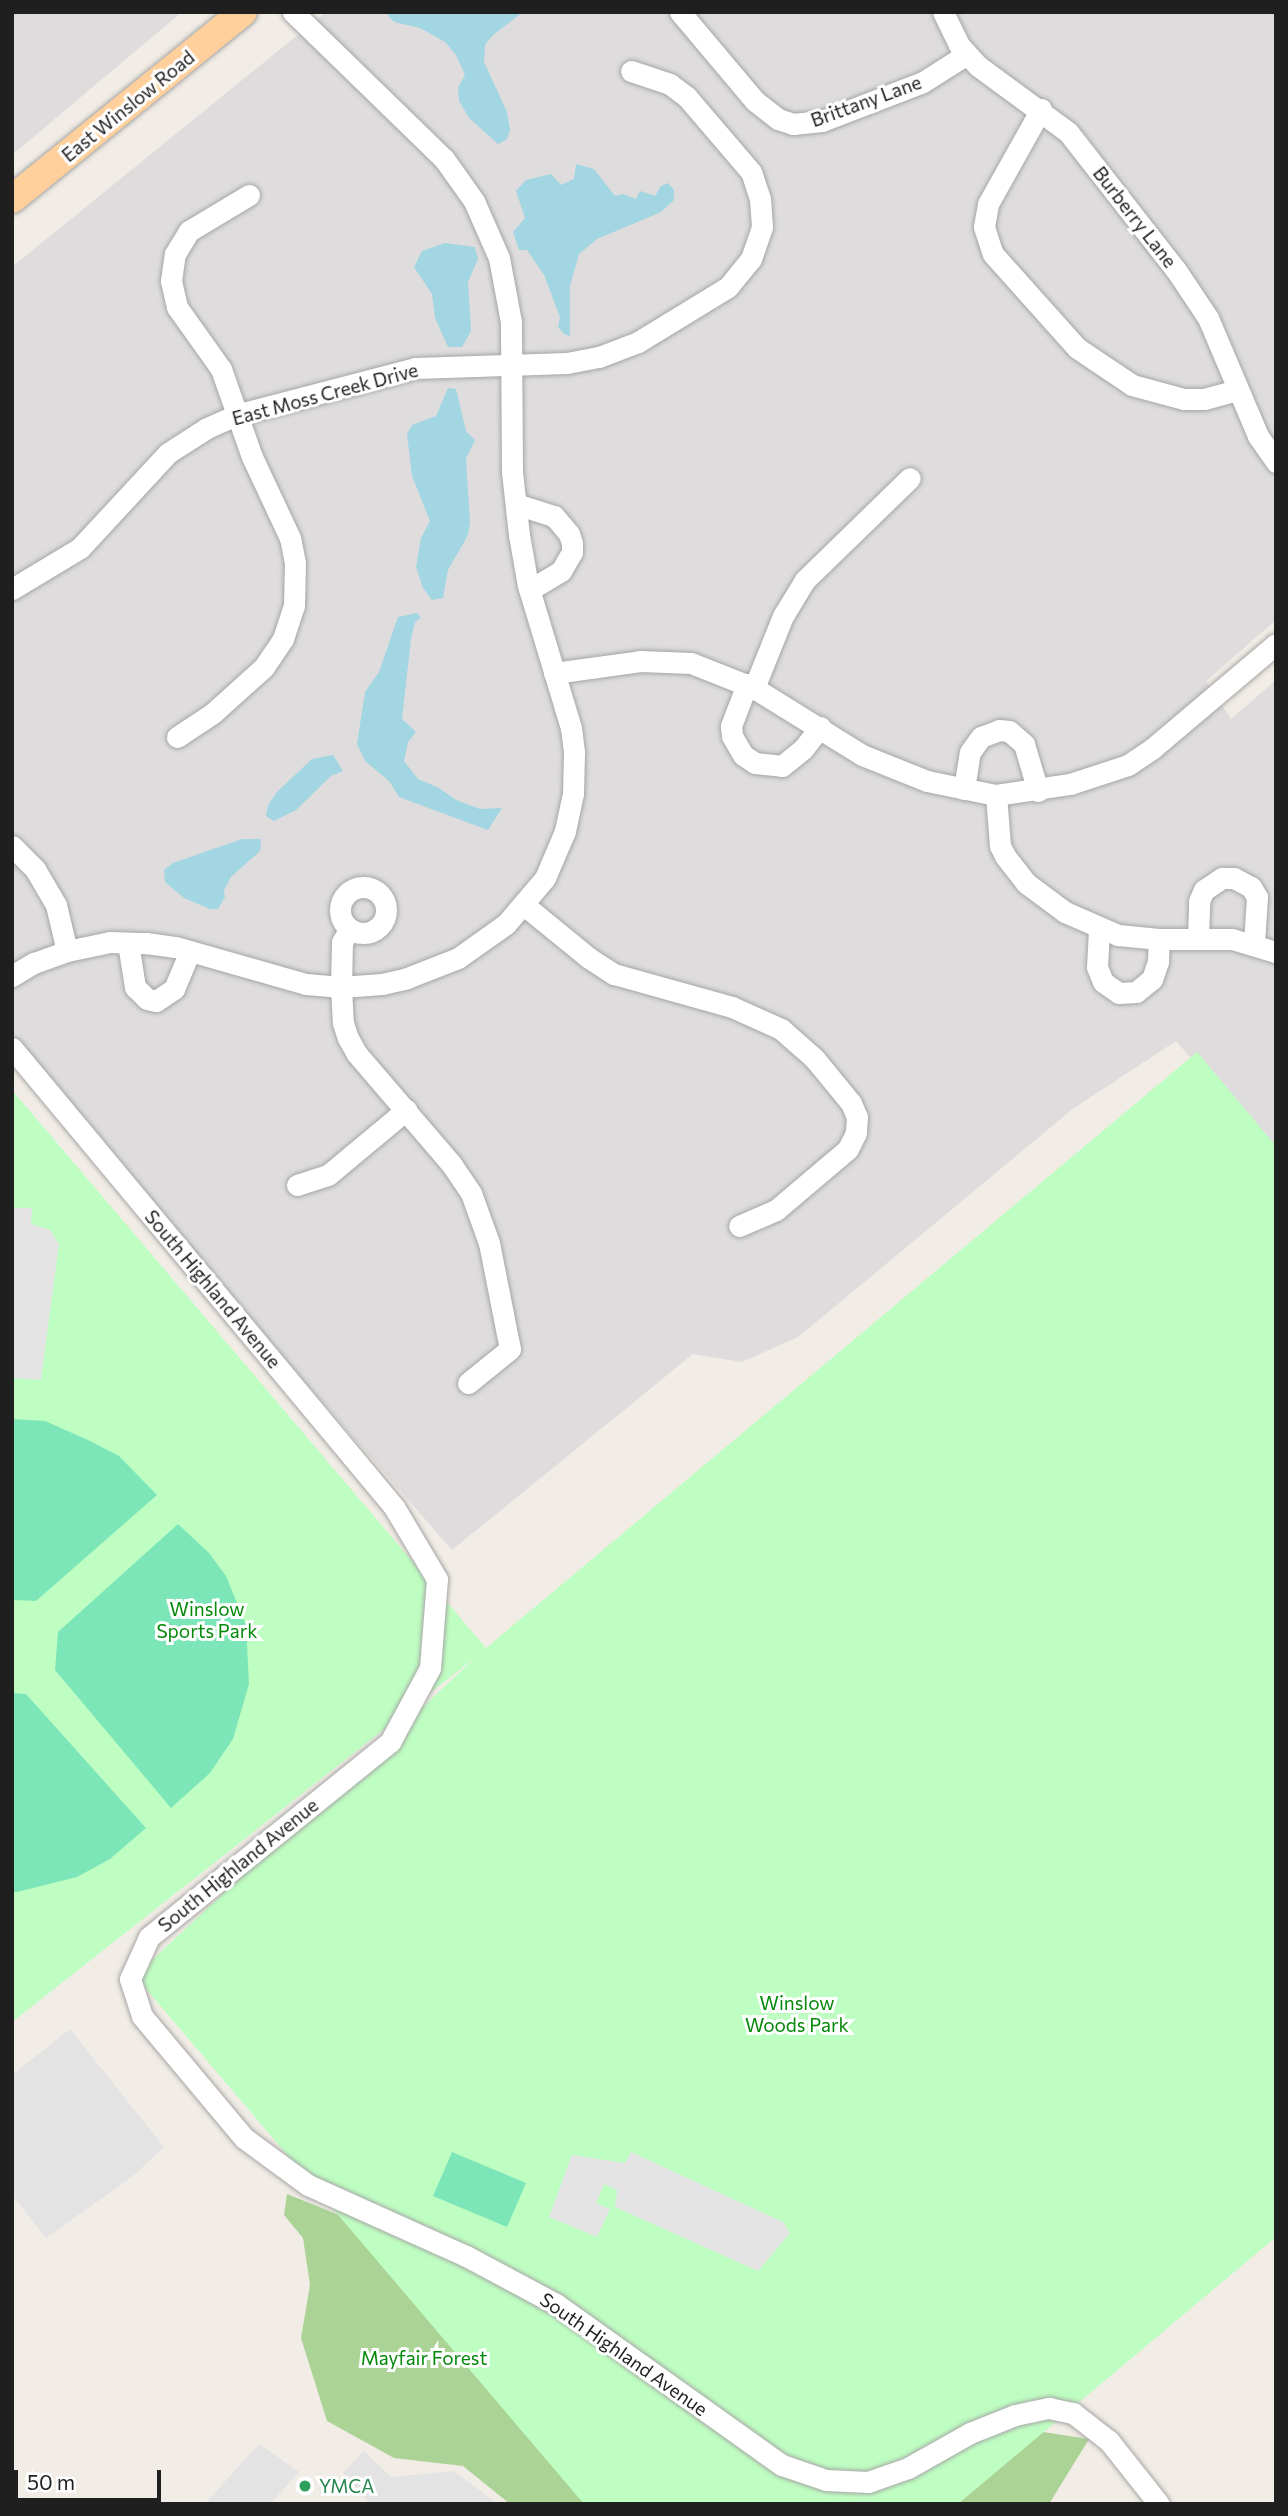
<!DOCTYPE html>
<style>
body{margin:0}
#map{position:relative;width:1288px;height:2516px;overflow:hidden;background:#f1ece5;font-family:Commissioner,sans-serif}
div>[style]{position:absolute}
[style*='--x']{left:calc(var(--x)*1px);top:calc(var(--y)*1px);width:calc(var(--w)*1px);rotate:calc(var(--a)*1deg)}
.residential>*{inset:0;background:#dedcdc}
.forest>*{inset:0;background:#abd396}
.park>*{inset:0;background:#bffec2}
.pitch>*{inset:0;background:#7de6b9}
.parking>*{inset:0;background:#e3e3e3}
.water>*{inset:0;background:#a2d6e2}
.roads{filter:drop-shadow(0 0 2px #a6a6a6) drop-shadow(0 0 2px #a6a6a6)}
.minor>*{height:21px;margin:-10.5px;padding:0 10.5px;transform-origin:10.5px;border-radius:10.5px;background:#fff}
.minor>.ring{margin:-10.5px;padding:0;box-sizing:content-box;background:none;border:21px solid #fff;border-radius:50%}
.major>*{height:28px;margin:-14px;padding:0 14px;transform-origin:14px;border-radius:14px;background:#ffd09c}
.dots>*{width:19px;height:19px;translate:-50% -50%;box-sizing:border-box;border:4px solid #fff;border-radius:50%}
span{translate:-50% -50%;white-space:nowrap;text-align:center;line-height:1.15;-webkit-text-stroke:6px #fff;paint-order:stroke}
.street-label{font-size:19px;color:#1f1f1f}
.park-label{font-size:19px;color:#038809}
.leisure-label{font-size:19px;color:#27864d}
.left{translate:0 -50%;text-align:left}
.frame{position:absolute;inset:0;border:14px solid #1f1f1f;pointer-events:none}
.scale{position:absolute;left:14px;top:2470px;width:147px;height:32px;box-sizing:border-box;border:4px solid #1f1f1f;border-top:0;padding-left:9px;font-size:21px;line-height:24px;white-space:nowrap;color:#1f1f1f;-webkit-text-stroke:5px #fff;paint-order:stroke}
</style>
<div id="map">
<div class="residential">
<i style="clip-path:polygon(12px 12px,182px 12px,12px 155px)"></i>
<i style="clip-path:polygon(326px 12px,1276px 12px,1276px 620px,1206px 681px,1231px 719px,1276px 680px,1276px 1154px,1176px 1041px,1074px 1108px,798px 1337px,742px 1362px,693px 1354px,452px 1550px,12px 1048px,12px 267px)"></i>
</div>
<div class="forest">
<i style="clip-path:polygon(287px 2194px,478px 2271px,761px 2504px,510px 2504px,463px 2466px,394px 2458px,327px 2421px,301px 2338px,310px 2285px,303px 2238px,284px 2215px)"></i>
<i style="clip-path:polygon(1030px 2430px,1089px 2439px,1049px 2504px,927px 2504px)"></i>
</div>
<div class="park">
<i style="clip-path:polygon(1197px 1052px,1276px 1146px,1276px 2237px,958px 2504px,584px 2504px,135px 1976px,477px 1656px,12px 2022px,12px 1090px,486px 1648px)"></i>
</div>
<div class="pitch">
<i style="clip-path:polygon(12px 1419px,45px 1421px,88px 1440px,119px 1456px,157px 1495px,36px 1601px,12px 1600px)"></i>
<i style="clip-path:polygon(178px 1524px,209px 1553px,226px 1576px,246px 1625px,249px 1684px,233px 1739px,210px 1773px,171px 1808px,55px 1670px,58px 1632px)"></i>
<i style="clip-path:polygon(12px 1693px,26px 1694px,146px 1828px,110px 1859px,77px 1877px,17px 1892px,12px 1892px)"></i>
<i style="clip-path:polygon(452px 2152px,526px 2183px,507px 2227px,433px 2196px)"></i>
</div>
<div class="parking">
<i style="clip-path:polygon(12px 1208px,32px 1208px,31px 1224px,50px 1230px,59px 1244px,41px 1380px,12px 1378px)"></i>
<i style="clip-path:polygon(70px 2029px,164px 2147px,133px 2176px,46px 2238px,12px 2195px,12px 2075px)"></i>
<i style="clip-path:polygon(631px 2152px,783px 2222px,790px 2233px,758px 2271px,615px 2207px,617px 2190px,604px 2184px,596px 2203px,610px 2209px,597px 2237px,549px 2217px,572px 2155px,625px 2163px)"></i>
<i style="clip-path:polygon(259px 2444px,299px 2472px,270px 2504px,205px 2504px)"></i>
<i style="clip-path:polygon(364px 2451px,391px 2477px,454px 2471px,498px 2504px,370px 2504px,343px 2473px)"></i>
</div>
<div class="water">
<i style="clip-path:polygon(385px 12px,523px 12px,492px 36px,485px 45px,484px 62px,507px 112px,510px 130px,507px 139px,498px 144px,469px 118px,459px 101px,458px 88px,465px 75px,456px 55px,445px 42px,420px 28px,394px 22px)"></i>
<i style="clip-path:polygon(576px 164px,594px 169px,615px 196px,623px 194px,636px 199px,640px 191px,655px 196px,661px 186px,668px 183px,674px 190px,674px 200px,661px 212px,597px 239px,579px 254px,570px 286px,570px 336px,564px 334px,558px 327px,560px 317px,544px 275px,527px 250px,519px 250px,513px 232px,525px 218px,516px 191px,526px 180px,551px 174px,561px 185px,574px 179px)"></i>
<i style="clip-path:polygon(445px 243px,475px 247px,478px 259px,468px 282px,471px 331px,462px 347px,448px 347px,435px 318px,432px 294px,414px 267px,422px 251px)"></i>
<i style="clip-path:polygon(448px 388px,456px 389px,466px 431px,475px 440px,466px 459px,470px 522px,468px 535px,448px 570px,443px 598px,432px 600px,423px 588px,416px 567px,421px 538px,430px 521px,412px 476px,407px 434px,412px 425px,436px 416px)"></i>
<i style="clip-path:polygon(417px 613px,421px 618px,415px 622px,411px 639px,402px 719px,416px 732px,408px 742px,404px 761px,418px 779px,439px 788px,456px 800px,480px 809px,502px 808px,488px 830px,399px 797px,389px 781px,365px 761px,357px 744px,365px 692px,379px 672px,398px 617px)"></i>
<i style="clip-path:polygon(333px 755px,343px 771px,331px 776px,296px 810px,274px 821px,266px 816px,268px 805px,277px 792px,312px 759px)"></i>
<i style="clip-path:polygon(242px 839px,261px 839px,260px 851px,231px 877px,224px 890px,225px 897px,218px 909px,210px 909px,184px 898px,165px 882px,164px 870px,173px 863px)"></i>
</div>
<div class="roads">
<div class="minor">
<i style="--x:680;--y:12;--w:116;--a:49.9"></i>
<i style="--x:755;--y:101;--w:29;--a:38"></i>
<i style="--x:778;--y:119;--w:16;--a:18"></i>
<i style="--x:793;--y:124;--w:29;--a:-6"></i>
<i style="--x:822;--y:121;--w:108;--a:-21.1"></i>
<i style="--x:923;--y:82;--w:52;--a:-32.5"></i>
<i style="--x:943;--y:12;--w:37;--a:64"></i>
<i style="--x:959;--y:45;--w:28;--a:48"></i>
<i style="--x:978;--y:66;--w:112;--a:36.3"></i>
<i style="--x:1068;--y:132;--w:175;--a:52"></i>
<i style="--x:1176;--y:270;--w:58;--a:56.3"></i>
<i style="--x:1208;--y:318;--w:128;--a:67"></i>
<i style="--x:1258;--y:436;--w:32;--a:55"></i>
<i style="--x:1041;--y:109;--w:109;--a:119.2"></i>
<i style="--x:988;--y:204;--w:23;--a:100"></i>
<i style="--x:984;--y:227;--w:28;--a:72"></i>
<i style="--x:993;--y:254;--w:126;--a:48.2"></i>
<i style="--x:1077;--y:348;--w:66;--a:33.9"></i>
<i style="--x:1132;--y:385;--w:54;--a:15.1"></i>
<i style="--x:1184;--y:399;--w:20;--a:0"></i>
<i style="--x:1204;--y:399;--w:34;--a:-15"></i>
<i style="--x:516;--y:504;--w:40;--a:18"></i>
<i style="--x:554;--y:516;--w:23;--a:50"></i>
<i style="--x:569;--y:534;--w:9;--a:72"></i>
<i style="--x:572;--y:543;--w:9;--a:90"></i>
<i style="--x:572;--y:552;--w:22;--a:120"></i>
<i style="--x:561;--y:571;--w:37;--a:149"></i>
<i style="--x:12;--y:589;--w:79;--a:-31.1"></i>
<i style="--x:80;--y:548;--w:129;--a:-47.2"></i>
<i style="--x:168;--y:453;--w:46;--a:-32.7"></i>
<i style="--x:207;--y:428;--w:32;--a:-24"></i>
<i style="--x:236;--y:415;--w:185;--a:-14.7"></i>
<i style="--x:415;--y:368;--w:152;--a:-1.9"></i>
<i style="--x:567;--y:363;--w:33;--a:-11"></i>
<i style="--x:599;--y:357;--w:42;--a:-21"></i>
<i style="--x:638;--y:342;--w:105;--a:-31.4"></i>
<i style="--x:728;--y:287;--w:36;--a:-51"></i>
<i style="--x:751;--y:259;--w:34;--a:-71"></i>
<i style="--x:762;--y:227;--w:28;--a:-94"></i>
<i style="--x:760;--y:199;--w:28;--a:-108"></i>
<i style="--x:751;--y:172;--w:99;--a:-130.5"></i>
<i style="--x:687;--y:97;--w:21;--a:-143"></i>
<i style="--x:670;--y:84;--w:41;--a:-161.6"></i>
<i style="--x:554;--y:673;--w:87;--a:-7.9"></i>
<i style="--x:640;--y:661;--w:51;--a:2.2"></i>
<i style="--x:691;--y:663;--w:68;--a:21.6"></i>
<i style="--x:754;--y:688;--w:127;--a:31.8"></i>
<i style="--x:862;--y:755;--w:70;--a:21.8"></i>
<i style="--x:927;--y:781;--w:70;--a:11.5"></i>
<i style="--x:996;--y:795;--w:75;--a:-8.5"></i>
<i style="--x:1070;--y:784;--w:61;--a:-18.1"></i>
<i style="--x:1128;--y:765;--w:30;--a:-34"></i>
<i style="--x:1153;--y:748;--w:161;--a:-40.2"></i>
<i style="--x:747;--y:684;--w:45;--a:110.9"></i>
<i style="--x:731;--y:726;--w:10;--a:84"></i>
<i style="--x:732;--y:736;--w:22;--a:60"></i>
<i style="--x:743;--y:755;--w:14;--a:34"></i>
<i style="--x:755;--y:763;--w:27;--a:6"></i>
<i style="--x:782;--y:766;--w:27;--a:-39"></i>
<i style="--x:803;--y:749;--w:28;--a:-52"></i>
<i style="--x:754;--y:688;--w:78;--a:-68.1"></i>
<i style="--x:783;--y:616;--w:42;--a:-58.6"></i>
<i style="--x:805;--y:580;--w:146;--a:-44.2"></i>
<i style="--x:177;--y:737;--w:43;--a:-33.7"></i>
<i style="--x:213;--y:713;--w:69;--a:-42"></i>
<i style="--x:264;--y:667;--w:34;--a:-56"></i>
<i style="--x:283;--y:639;--w:35;--a:-72"></i>
<i style="--x:294;--y:606;--w:43;--a:-88.7"></i>
<i style="--x:295;--y:563;--w:25;--a:-101"></i>
<i style="--x:290;--y:538;--w:89;--a:-115.1"></i>
<i style="--x:252;--y:457;--w:93;--a:-109.4"></i>
<i style="--x:221;--y:369;--w:76;--a:-125.4"></i>
<i style="--x:177;--y:307;--w:27;--a:-103"></i>
<i style="--x:171;--y:281;--w:27;--a:-82"></i>
<i style="--x:175;--y:254;--w:27;--a:-59"></i>
<i style="--x:189;--y:231;--w:70;--a:-31"></i>
<i style="--x:964;--y:789;--w:37;--a:-81"></i>
<i style="--x:970;--y:752;--w:19;--a:-54"></i>
<i style="--x:981;--y:737;--w:19;--a:-21"></i>
<i style="--x:999;--y:730;--w:10;--a:6"></i>
<i style="--x:1009;--y:731;--w:20;--a:41"></i>
<i style="--x:1024;--y:744;--w:49;--a:73.4"></i>
<i style="--x:996;--y:795;--w:51;--a:85.5"></i>
<i style="--x:1000;--y:846;--w:11;--a:63"></i>
<i style="--x:1005;--y:856;--w:34;--a:52"></i>
<i style="--x:1026;--y:883;--w:49;--a:36.6"></i>
<i style="--x:1065;--y:912;--w:58;--a:23.5"></i>
<i style="--x:1118;--y:935;--w:41;--a:5.6"></i>
<i style="--x:1159;--y:939;--w:73;--a:0"></i>
<i style="--x:1232;--y:939;--w:46;--a:16.5"></i>
<i style="--x:12;--y:846;--w:33;--a:45"></i>
<i style="--x:35;--y:869;--w:42;--a:59.7"></i>
<i style="--x:56;--y:905;--w:47;--a:76.6"></i>
<i class="ring" style="left:340px;top:887px;width:25px;height:25px"></i>
<i style="--x:524;--y:905;--w:84;--a:39.2"></i>
<i style="--x:589;--y:958;--w:30;--a:33"></i>
<i style="--x:614;--y:974;--w:123;--a:15.6"></i>
<i style="--x:732;--y:1007;--w:54;--a:24.2"></i>
<i style="--x:781;--y:1029;--w:44;--a:41.3"></i>
<i style="--x:814;--y:1058;--w:58;--a:50.6"></i>
<i style="--x:851;--y:1103;--w:15;--a:67"></i>
<i style="--x:857;--y:1117;--w:16;--a:94"></i>
<i style="--x:856;--y:1133;--w:18;--a:117"></i>
<i style="--x:848;--y:1149;--w:94;--a:139.7"></i>
<i style="--x:776;--y:1210;--w:40;--a:156.6"></i>
<i style="--x:1099;--y:929;--w:38;--a:93"></i>
<i style="--x:1097;--y:967;--w:16;--a:68"></i>
<i style="--x:1103;--y:982;--w:19;--a:35"></i>
<i style="--x:1119;--y:993;--w:17;--a:-3"></i>
<i style="--x:1136;--y:992;--w:21;--a:-39"></i>
<i style="--x:1152;--y:979;--w:18;--a:-71"></i>
<i style="--x:1158;--y:962;--w:23;--a:-88"></i>
<i style="--x:349;--y:930;--w:14;--a:120"></i>
<i style="--x:342;--y:942;--w:45;--a:91.3"></i>
<i style="--x:341;--y:987;--w:36;--a:87"></i>
<i style="--x:343;--y:1023;--w:16;--a:72"></i>
<i style="--x:348;--y:1038;--w:18;--a:61"></i>
<i style="--x:357;--y:1054;--w:146;--a:49.4"></i>
<i style="--x:452;--y:1165;--w:34;--a:56"></i>
<i style="--x:471;--y:1193;--w:53;--a:70.2"></i>
<i style="--x:489;--y:1243;--w:108;--a:78.8"></i>
<i style="--x:510;--y:1349;--w:54;--a:141"></i>
<i style="--x:1198;--y:937;--w:36;--a:-88"></i>
<i style="--x:1199;--y:901;--w:12;--a:-66"></i>
<i style="--x:1204;--y:890;--w:22;--a:-34"></i>
<i style="--x:1222;--y:878;--w:12;--a:0"></i>
<i style="--x:1234;--y:878;--w:19;--a:28"></i>
<i style="--x:1251;--y:887;--w:12;--a:59"></i>
<i style="--x:1257;--y:897;--w:47;--a:93.7"></i>
<i style="--x:128;--y:943;--w:45;--a:81"></i>
<i style="--x:135;--y:987;--w:17;--a:45"></i>
<i style="--x:147;--y:999;--w:9;--a:13"></i>
<i style="--x:156;--y:1001;--w:22;--a:-34"></i>
<i style="--x:174;--y:989;--w:41;--a:-67.2"></i>
<i style="--x:12;--y:976;--w:26;--a:-31"></i>
<i style="--x:34;--y:963;--w:35;--a:-20"></i>
<i style="--x:67;--y:951;--w:44;--a:-11.8"></i>
<i style="--x:110;--y:942;--w:36;--a:2"></i>
<i style="--x:146;--y:943;--w:30;--a:8"></i>
<i style="--x:176;--y:947;--w:135;--a:15.9"></i>
<i style="--x:306;--y:984;--w:35;--a:5"></i>
<i style="--x:341;--y:987;--w:41;--a:-4.2"></i>
<i style="--x:382;--y:984;--w:26;--a:-13"></i>
<i style="--x:407;--y:978;--w:55;--a:-21.4"></i>
<i style="--x:458;--y:958;--w:59;--a:-35.3"></i>
<i style="--x:506;--y:924;--w:60;--a:-49.7"></i>
<i style="--x:545;--y:878;--w:51;--a:-66.9"></i>
<i style="--x:565;--y:831;--w:38;--a:-78"></i>
<i style="--x:573;--y:794;--w:42;--a:-88.6"></i>
<i style="--x:574;--y:752;--w:24;--a:-97"></i>
<i style="--x:571;--y:728;--w:148;--a:-106.8"></i>
<i style="--x:528;--y:586;--w:52;--a:-100"></i>
<i style="--x:519;--y:535;--w:63;--a:-96.3"></i>
<i style="--x:512;--y:472;--w:150;--a:-90.4"></i>
<i style="--x:511;--y:322;--w:65;--a:-100.6"></i>
<i style="--x:499;--y:258;--w:62;--a:-113.7"></i>
<i style="--x:474;--y:201;--w:52;--a:-125.5"></i>
<i style="--x:444;--y:159;--w:211;--a:-135.8"></i>
<i style="--x:12;--y:1048;--w:597;--a:50.23"></i>
<i style="--x:394;--y:1507;--w:84;--a:59.2"></i>
<i style="--x:437;--y:1579;--w:89;--a:94.5"></i>
<i style="--x:430;--y:1668;--w:84;--a:118.4"></i>
<i style="--x:390;--y:1742;--w:310;--a:141"></i>
<i style="--x:149;--y:1937;--w:46;--a:114.3"></i>
<i style="--x:130;--y:1979;--w:39;--a:72"></i>
<i style="--x:142;--y:2016;--w:159;--a:50.1"></i>
<i style="--x:244;--y:2138;--w:79;--a:36.3"></i>
<i style="--x:308;--y:2185;--w:173;--a:24.2"></i>
<i style="--x:466;--y:2256;--w:102;--a:28.1"></i>
<i style="--x:556;--y:2304;--w:277;--a:35.5"></i>
<i style="--x:782;--y:2465;--w:46;--a:18.8"></i>
<i style="--x:826;--y:2480;--w:42;--a:2.7"></i>
<i style="--x:868;--y:2482;--w:42;--a:-19.3"></i>
<i style="--x:908;--y:2468;--w:71;--a:-29.4"></i>
<i style="--x:970;--y:2433;--w:48;--a:-21.8"></i>
<i style="--x:1015;--y:2415;--w:35;--a:-12"></i>
<i style="--x:1049;--y:2408;--w:25;--a:12"></i>
<i style="--x:1073;--y:2413;--w:46;--a:37.9"></i>
<i style="--x:1109;--y:2441;--w:80;--a:51.6"></i>
<i style="--x:297;--y:1185;--w:33;--a:-18"></i>
<i style="--x:328;--y:1175;--w:102;--a:-39.8"></i>
</div>
<div class="major">
<i style="--x:12;--y:199;--w:297;--a:-39"></i>
</div>
</div>
<div class="dots">
<i style="left:305px;top:2486px;background:#2e9e5b"></i>
</div>
<div class="street-label">
<span style="left:866px;top:101px;rotate:-20deg">Brittany Lane</span>
<span style="left:128px;top:106px;rotate:-39deg">East Winslow Road</span>
<span style="left:1135px;top:217px;rotate:52deg">Burberry Lane</span>
<span style="left:325px;top:394px;rotate:-15deg">East Moss Creek Drive</span>
<span style="left:213px;top:1289px;rotate:50deg">South Highland Avenue</span>
<span style="left:238px;top:1865px;rotate:-39deg">South Highland Avenue</span>
<span style="left:624px;top:2354px;rotate:35deg">South Highland Avenue</span>
</div>
<div class="park-label">
<span style="left:207px;top:1620px">Winslow<br>Sports Park</span>
<span style="left:797px;top:2014px">Winslow<br>Woods Park</span>
<span style="left:424px;top:2358px">Mayfair Forest</span>
</div>
<div class="leisure-label">
<span class="left" style="left:319px;top:2486px">YMCA</span>
</div>
<div class="frame"></div>
<div class="scale">50 m</div>
</div>
